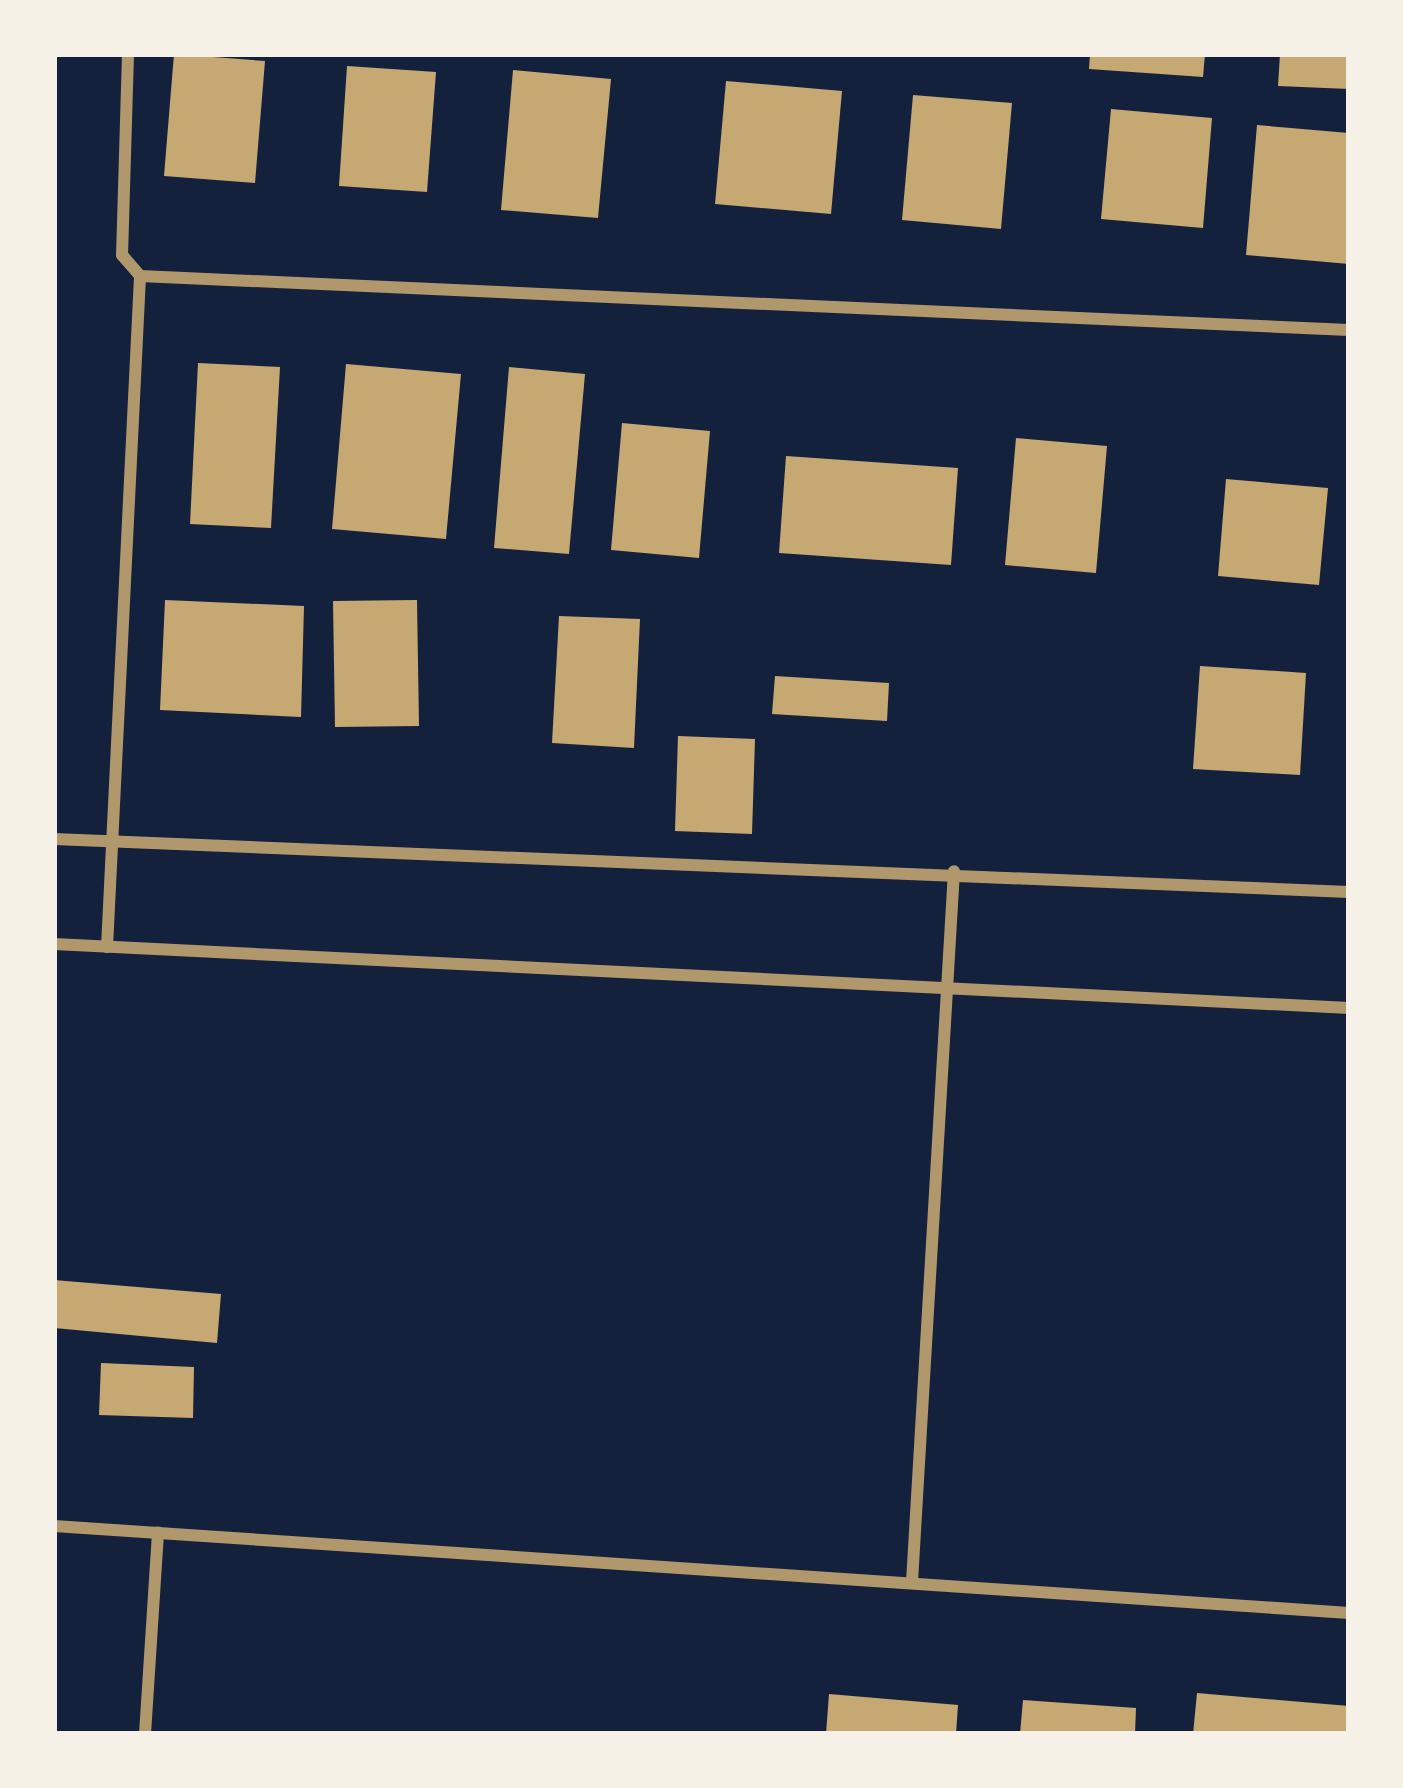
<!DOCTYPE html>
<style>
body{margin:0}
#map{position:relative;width:1403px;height:1788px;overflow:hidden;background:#14213d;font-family:"Playfair Display",serif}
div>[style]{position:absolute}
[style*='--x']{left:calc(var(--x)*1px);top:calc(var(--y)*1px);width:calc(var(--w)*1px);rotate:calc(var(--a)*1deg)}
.building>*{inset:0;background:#c6a872}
.minor>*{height:12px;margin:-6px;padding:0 6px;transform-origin:6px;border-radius:6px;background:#b1986c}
span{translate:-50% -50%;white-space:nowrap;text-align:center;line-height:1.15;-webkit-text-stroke:12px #f6f1e7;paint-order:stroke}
.frame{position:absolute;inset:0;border:57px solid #f6f1e7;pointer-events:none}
</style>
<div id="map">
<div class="building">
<i style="clip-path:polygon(174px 54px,265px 61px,255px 183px,164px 176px)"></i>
<i style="clip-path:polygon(1090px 54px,1205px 54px,1203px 77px,1089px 69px)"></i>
<i style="clip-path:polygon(1280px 54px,1349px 54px,1349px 89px,1278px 86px)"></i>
<i style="clip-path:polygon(347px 66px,436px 72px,427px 192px,339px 186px)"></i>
<i style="clip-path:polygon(513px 70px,611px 79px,598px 218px,501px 210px)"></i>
<i style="clip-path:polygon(726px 81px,842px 91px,831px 214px,715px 204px)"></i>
<i style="clip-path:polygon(913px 95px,1012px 103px,1001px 229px,902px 220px)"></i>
<i style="clip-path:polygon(1111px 109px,1212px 118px,1203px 228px,1101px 219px)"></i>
<i style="clip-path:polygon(1257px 125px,1349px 133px,1349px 264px,1246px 255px)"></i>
<i style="clip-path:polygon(198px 363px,280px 367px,271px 528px,190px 524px)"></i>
<i style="clip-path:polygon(346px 364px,461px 374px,446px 539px,332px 529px)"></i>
<i style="clip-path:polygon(509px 367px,585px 374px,569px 554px,494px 548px)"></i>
<i style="clip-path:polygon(622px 423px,710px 431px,699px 558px,611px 550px)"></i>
<i style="clip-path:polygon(1016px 438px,1107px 446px,1096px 573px,1005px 565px)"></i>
<i style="clip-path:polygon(786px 456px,958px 468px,951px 565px,779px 553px)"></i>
<i style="clip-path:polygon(1226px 479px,1328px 488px,1319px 585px,1218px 576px)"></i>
<i style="clip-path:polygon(165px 600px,304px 606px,301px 717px,160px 710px)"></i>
<i style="clip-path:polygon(417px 600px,419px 726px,335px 727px,333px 601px)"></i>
<i style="clip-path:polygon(559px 616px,640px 619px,634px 748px,552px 743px)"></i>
<i style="clip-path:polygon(1200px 666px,1306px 673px,1300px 775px,1193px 769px)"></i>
<i style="clip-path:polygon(775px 676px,889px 683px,887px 721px,772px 714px)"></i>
<i style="clip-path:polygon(678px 736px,755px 739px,752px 834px,675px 831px)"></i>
<i style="clip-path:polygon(54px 1280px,221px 1294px,217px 1343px,54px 1328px)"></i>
<i style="clip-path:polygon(101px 1363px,194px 1367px,193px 1418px,99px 1415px)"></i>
<i style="clip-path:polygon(1197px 1693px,1349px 1706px,1349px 1734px,1193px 1734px)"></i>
<i style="clip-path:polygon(829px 1694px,958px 1705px,956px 1734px,826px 1734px)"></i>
<i style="clip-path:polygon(1023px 1700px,1136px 1708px,1135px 1734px,1020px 1734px)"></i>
</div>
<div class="minor">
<i style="--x:128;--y:54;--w:201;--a:91.7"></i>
<i style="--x:122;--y:255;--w:28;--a:49"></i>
<i style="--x:140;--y:276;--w:1210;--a:2.56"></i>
<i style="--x:54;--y:839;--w:1296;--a:2.34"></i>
<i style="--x:54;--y:944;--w:1297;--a:2.83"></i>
<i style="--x:107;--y:947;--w:672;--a:-87.18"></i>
<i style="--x:54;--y:1526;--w:1298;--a:3.84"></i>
<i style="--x:912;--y:1582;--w:712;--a:-86.62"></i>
<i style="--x:145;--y:1734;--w:202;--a:-86.3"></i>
</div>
<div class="frame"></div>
</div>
